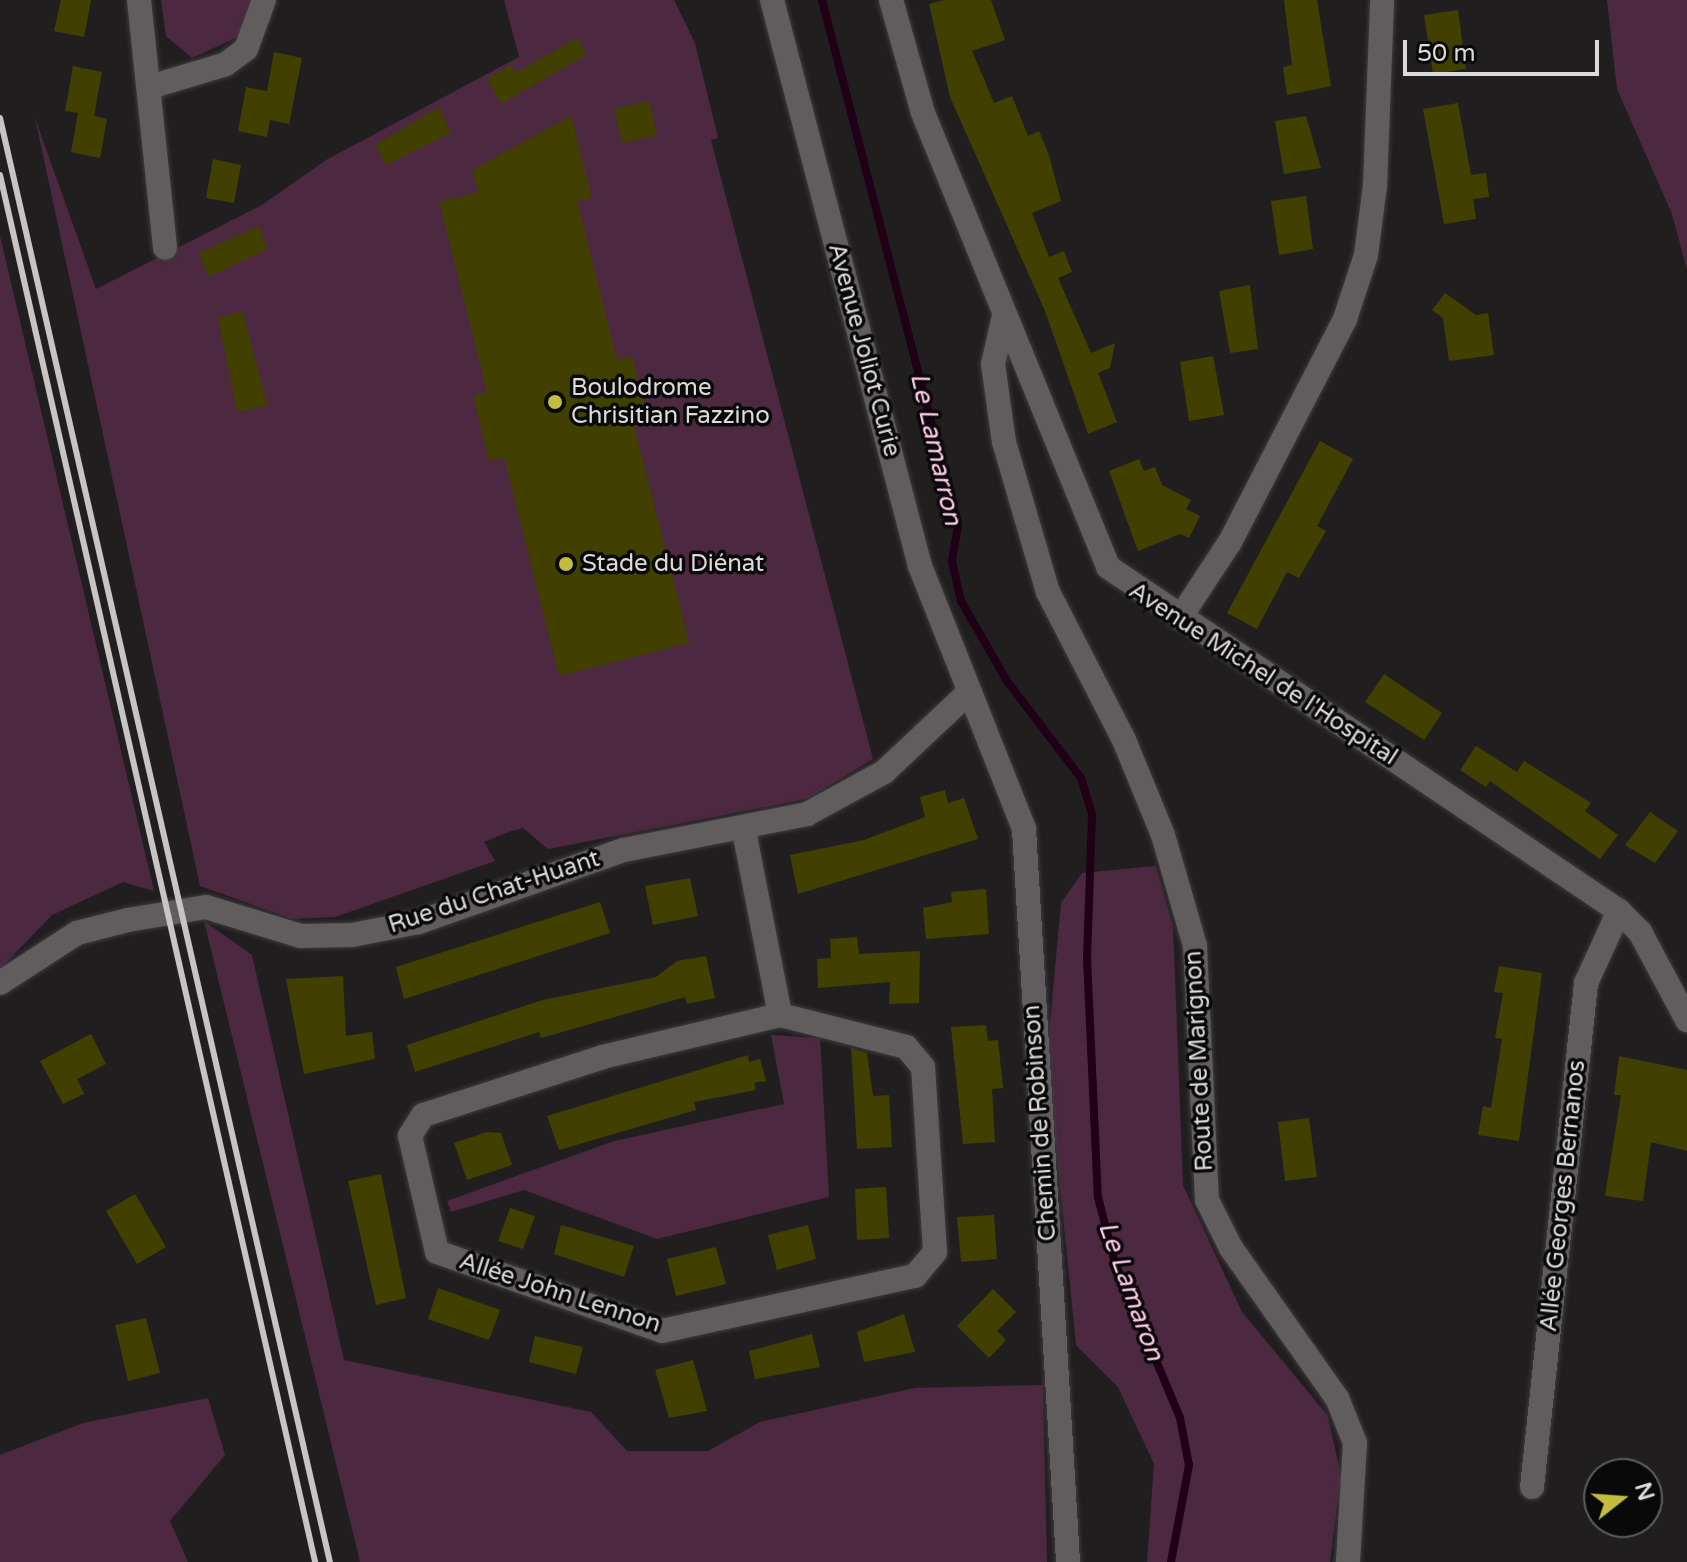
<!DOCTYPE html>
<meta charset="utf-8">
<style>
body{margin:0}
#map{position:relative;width:1687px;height:1562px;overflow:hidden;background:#211e20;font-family:"Varela Round",sans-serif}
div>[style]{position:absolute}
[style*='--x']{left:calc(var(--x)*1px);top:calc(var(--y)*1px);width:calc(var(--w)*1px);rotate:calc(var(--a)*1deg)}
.green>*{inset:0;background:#4d2841}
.stream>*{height:8px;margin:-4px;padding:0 4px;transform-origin:4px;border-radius:4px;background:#1f0016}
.building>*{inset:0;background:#424000}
.roads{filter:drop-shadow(0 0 2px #3d3a3c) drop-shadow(0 0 2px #3d3a3c)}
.minor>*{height:24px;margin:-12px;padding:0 12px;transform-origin:12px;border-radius:12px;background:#615d5f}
.rail>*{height:6px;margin:-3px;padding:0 3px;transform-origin:3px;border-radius:3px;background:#c6c4c5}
.dots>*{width:22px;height:22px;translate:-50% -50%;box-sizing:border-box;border:4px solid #0a0909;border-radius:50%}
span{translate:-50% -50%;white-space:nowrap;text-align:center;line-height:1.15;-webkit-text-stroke:7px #0a0909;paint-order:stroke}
.street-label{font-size:24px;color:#dcdadb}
.poi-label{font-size:24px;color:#dcdadb}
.left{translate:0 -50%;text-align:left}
.water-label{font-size:26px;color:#fec7ea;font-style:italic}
.north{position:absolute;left:1583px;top:1458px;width:80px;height:80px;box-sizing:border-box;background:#0a0909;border:2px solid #5e5d5d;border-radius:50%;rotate:73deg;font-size:22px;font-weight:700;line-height:32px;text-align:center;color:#dcdadb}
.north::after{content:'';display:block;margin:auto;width:28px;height:36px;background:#c2bd3f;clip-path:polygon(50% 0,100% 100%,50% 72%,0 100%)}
.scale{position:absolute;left:1403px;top:40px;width:196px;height:36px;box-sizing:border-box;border:4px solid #dcdadb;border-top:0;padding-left:10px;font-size:24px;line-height:28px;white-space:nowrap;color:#dcdadb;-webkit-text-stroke:6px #0a0909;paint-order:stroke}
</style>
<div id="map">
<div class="green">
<i style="clip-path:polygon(161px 0,252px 0,238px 37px,192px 58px,166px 36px)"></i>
<i style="clip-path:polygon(504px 0,674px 0,695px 43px,718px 138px,711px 140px,873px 759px,809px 798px,771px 806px,548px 849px,523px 828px,511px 831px,484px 842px,495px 861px,335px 917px,292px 919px,200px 886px,35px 118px,96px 289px,262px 205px,326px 160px,519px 57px)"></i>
<i style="clip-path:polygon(1607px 0,1687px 0,1687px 270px,1672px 214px,1617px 89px)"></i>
<i style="clip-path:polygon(0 236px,154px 891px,123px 882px,52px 915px,0 969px)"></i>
<i style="clip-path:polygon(1156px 866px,1173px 926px,1183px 1185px,1242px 1312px,1328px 1416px,1341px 1476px,1330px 1562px,1147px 1562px,1154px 1464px,1118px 1387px,1076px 1345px,1047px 1057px,1061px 903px,1082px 873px)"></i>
<i style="clip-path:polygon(204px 921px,252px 955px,344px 1360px,591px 1412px,627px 1451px,708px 1451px,760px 1422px,915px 1388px,1043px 1385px,1047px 1562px,360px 1562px)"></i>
<i style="clip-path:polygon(771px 1035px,820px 1038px,829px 1197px,657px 1239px,524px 1190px,451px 1212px,447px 1201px,614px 1141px,784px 1104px)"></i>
<i style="clip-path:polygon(208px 1398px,225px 1455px,170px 1521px,188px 1562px,0 1562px,0 1455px,83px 1423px)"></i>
</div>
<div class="stream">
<i style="--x:822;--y:0;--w:543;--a:75.5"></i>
<i style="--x:958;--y:526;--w:36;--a:100"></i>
<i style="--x:952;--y:561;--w:41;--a:77.3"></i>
<i style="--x:961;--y:601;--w:92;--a:60.1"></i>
<i style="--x:1007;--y:681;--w:122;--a:52.7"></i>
<i style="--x:1081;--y:778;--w:39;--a:73"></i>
<i style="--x:1092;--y:815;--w:143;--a:92"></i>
<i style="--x:1087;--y:958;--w:239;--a:87.4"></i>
<i style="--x:1098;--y:1197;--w:68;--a:75.6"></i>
<i style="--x:1115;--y:1263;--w:168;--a:67.2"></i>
<i style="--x:1180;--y:1418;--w:48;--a:79.2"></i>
<i style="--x:1189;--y:1465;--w:99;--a:100.5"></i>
</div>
<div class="building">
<i style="clip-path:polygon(61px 0,91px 0,84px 37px,54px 31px)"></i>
<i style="clip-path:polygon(944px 0,991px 0,1005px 40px,972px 51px,994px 103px,1012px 96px,1028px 136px,1039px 131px,1049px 155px,1061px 201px,1032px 213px,1049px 257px,1064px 251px,1072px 272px,1058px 278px,1091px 353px,1115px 343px,1110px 368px,1098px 373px,1117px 422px,1088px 434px,1045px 311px,950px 97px,929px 4px)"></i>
<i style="clip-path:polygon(1284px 0,1317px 0,1331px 86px,1287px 95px,1283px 67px,1292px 65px)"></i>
<i style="clip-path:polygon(1458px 10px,1466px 69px,1433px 74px,1424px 15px)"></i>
<i style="clip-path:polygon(577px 38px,586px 55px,501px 104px,487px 79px,510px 65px,515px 73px)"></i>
<i style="clip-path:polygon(274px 52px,302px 58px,289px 124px,270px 120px,267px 137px,238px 131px,246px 87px,267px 91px)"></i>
<i style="clip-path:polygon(73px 66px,102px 72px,94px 116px,107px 119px,100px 158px,71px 152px,78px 113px,65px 111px)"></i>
<i style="clip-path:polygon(649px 101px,657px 135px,622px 143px,614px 109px)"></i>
<i style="clip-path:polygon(1458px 103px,1471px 175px,1486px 173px,1489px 197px,1473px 199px,1476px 219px,1444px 224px,1423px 109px)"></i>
<i style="clip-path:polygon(439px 107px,451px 133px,386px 165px,375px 145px)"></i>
<i style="clip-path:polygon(571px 116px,592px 198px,577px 201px,617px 360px,632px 356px,649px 421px,634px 425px,689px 643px,559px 676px,504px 457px,489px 461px,473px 396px,487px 392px,439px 202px,478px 192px,472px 170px)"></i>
<i style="clip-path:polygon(1306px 116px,1321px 168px,1284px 174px,1275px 121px)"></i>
<i style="clip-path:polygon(213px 159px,241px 165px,234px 203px,206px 198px)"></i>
<i style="clip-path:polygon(1306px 196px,1313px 249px,1279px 255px,1271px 201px)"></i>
<i style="clip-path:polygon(259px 226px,268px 249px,208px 277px,199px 253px)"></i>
<i style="clip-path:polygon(1250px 285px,1258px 349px,1230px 353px,1219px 291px)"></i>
<i style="clip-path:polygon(1445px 293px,1476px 315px,1488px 313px,1494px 355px,1449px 361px,1443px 318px,1432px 310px)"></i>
<i style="clip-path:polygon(242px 311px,268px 405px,237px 412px,218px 318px)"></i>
<i style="clip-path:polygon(1213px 356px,1224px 415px,1189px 421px,1180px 362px)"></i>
<i style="clip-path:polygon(1320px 441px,1353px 459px,1317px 526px,1326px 531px,1299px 578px,1287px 572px,1257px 629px,1227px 613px)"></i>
<i style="clip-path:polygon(1139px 459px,1144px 471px,1155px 467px,1162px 485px,1191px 500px,1186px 509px,1200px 516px,1189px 538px,1180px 534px,1138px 551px,1109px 471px)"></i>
<i style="clip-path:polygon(1384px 674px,1442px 713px,1424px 740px,1365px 702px)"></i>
<i style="clip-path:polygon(1476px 746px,1517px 772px,1524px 761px,1591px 803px,1585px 811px,1618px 835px,1600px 859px,1490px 781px,1486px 787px,1460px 770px)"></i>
<i style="clip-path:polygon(945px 790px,948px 803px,964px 798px,978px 839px,798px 894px,790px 855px,864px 840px,925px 817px,920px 797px)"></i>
<i style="clip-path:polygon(1650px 812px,1678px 831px,1655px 863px,1625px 845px)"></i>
<i style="clip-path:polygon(690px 878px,698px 916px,653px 925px,645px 886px)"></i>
<i style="clip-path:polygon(986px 889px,989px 934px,926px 939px,923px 908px,952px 902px,951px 892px)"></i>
<i style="clip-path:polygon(600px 902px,610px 933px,404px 999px,396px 967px)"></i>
<i style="clip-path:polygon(857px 937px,859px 954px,920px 951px,919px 1003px,889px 1004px,890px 982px,818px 988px,817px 959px,831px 958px,830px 939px)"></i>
<i style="clip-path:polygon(706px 956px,715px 998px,687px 1004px,685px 997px,541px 1038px,539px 1032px,415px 1072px,407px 1045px,543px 1000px,656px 977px,677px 961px)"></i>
<i style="clip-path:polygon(1499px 966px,1542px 973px,1519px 1141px,1478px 1135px,1483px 1106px,1491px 1108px,1502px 1039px,1495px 1038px,1503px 993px,1494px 992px)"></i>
<i style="clip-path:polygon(343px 976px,346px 1036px,372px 1032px,375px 1059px,304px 1074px,286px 979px)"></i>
<i style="clip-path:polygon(986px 1025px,988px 1041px,998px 1040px,1003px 1088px,992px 1089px,995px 1142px,963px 1144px,951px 1027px)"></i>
<i style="clip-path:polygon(91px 1034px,106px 1064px,77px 1079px,84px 1094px,63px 1104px,40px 1061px)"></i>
<i style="clip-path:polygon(851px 1048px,867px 1053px,873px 1096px,889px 1095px,892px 1147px,857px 1149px)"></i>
<i style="clip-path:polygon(748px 1055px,749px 1062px,760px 1059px,766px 1081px,754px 1083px,756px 1090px,694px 1102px,696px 1110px,559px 1150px,547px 1116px)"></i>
<i style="clip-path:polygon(1619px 1056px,1687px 1070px,1687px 1151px,1651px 1142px,1643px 1201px,1605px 1196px,1621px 1095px,1614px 1095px)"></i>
<i style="clip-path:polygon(1309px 1118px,1317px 1177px,1285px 1181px,1278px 1122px)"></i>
<i style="clip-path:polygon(487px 1132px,501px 1133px,512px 1165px,467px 1180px,454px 1143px)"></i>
<i style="clip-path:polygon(381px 1174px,406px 1298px,376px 1305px,348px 1181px)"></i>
<i style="clip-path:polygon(886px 1187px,889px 1238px,857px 1240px,855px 1189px)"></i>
<i style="clip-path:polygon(135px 1194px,166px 1247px,137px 1264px,106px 1211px)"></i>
<i style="clip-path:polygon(510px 1208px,535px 1216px,523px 1249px,498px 1241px)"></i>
<i style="clip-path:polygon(994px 1215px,997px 1259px,961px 1262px,957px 1217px)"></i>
<i style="clip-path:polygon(561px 1225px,634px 1246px,624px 1277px,554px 1254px)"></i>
<i style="clip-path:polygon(808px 1225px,816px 1259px,777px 1270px,768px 1235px)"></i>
<i style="clip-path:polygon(716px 1247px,726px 1284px,676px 1296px,667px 1259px)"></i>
<i style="clip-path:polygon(438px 1288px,500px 1310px,489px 1340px,428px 1319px)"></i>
<i style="clip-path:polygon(993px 1289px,1016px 1312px,997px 1331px,1006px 1340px,989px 1358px,957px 1326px)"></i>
<i style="clip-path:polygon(904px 1314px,915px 1352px,864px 1362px,857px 1332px)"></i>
<i style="clip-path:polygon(146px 1318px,160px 1373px,128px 1381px,115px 1325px)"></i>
<i style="clip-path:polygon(812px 1334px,820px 1367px,755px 1379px,749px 1351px)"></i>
<i style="clip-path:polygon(535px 1336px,583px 1347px,576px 1374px,529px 1362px)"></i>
<i style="clip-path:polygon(693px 1360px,707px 1411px,669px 1418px,655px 1370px)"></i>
</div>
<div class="roads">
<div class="minor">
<i style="--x:139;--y:0;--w:249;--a:84"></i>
<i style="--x:772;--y:0;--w:585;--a:75.35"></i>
<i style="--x:920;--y:566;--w:283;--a:68.4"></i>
<i style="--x:1024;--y:829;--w:734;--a:86.56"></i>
<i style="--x:891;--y:0;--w:117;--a:74.2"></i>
<i style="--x:923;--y:113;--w:490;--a:67.8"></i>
<i style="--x:1108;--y:567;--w:616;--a:33.95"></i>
<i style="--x:1619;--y:911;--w:30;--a:45"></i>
<i style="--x:1640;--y:932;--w:100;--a:61.9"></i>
<i style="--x:150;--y:87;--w:79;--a:-16.8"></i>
<i style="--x:226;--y:64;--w:25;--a:-37"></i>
<i style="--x:246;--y:49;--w:52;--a:-69.8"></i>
<i style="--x:1004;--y:316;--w:49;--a:102.9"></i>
<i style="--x:993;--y:364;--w:79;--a:82"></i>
<i style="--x:1004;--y:442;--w:156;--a:73.7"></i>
<i style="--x:1048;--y:592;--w:166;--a:62.8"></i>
<i style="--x:1124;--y:740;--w:103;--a:67.7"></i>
<i style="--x:1163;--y:835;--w:116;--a:73.9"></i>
<i style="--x:1195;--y:946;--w:254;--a:87.3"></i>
<i style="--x:1207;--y:1200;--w:54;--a:63.4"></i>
<i style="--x:1231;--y:1248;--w:184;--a:54.8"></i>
<i style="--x:1337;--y:1398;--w:48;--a:68.2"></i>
<i style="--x:1355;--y:1443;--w:119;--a:93.4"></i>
<i style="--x:1180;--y:618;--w:91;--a:-56.7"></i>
<i style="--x:1230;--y:542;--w:251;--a:-62.7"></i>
<i style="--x:1345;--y:319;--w:67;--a:-71.8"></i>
<i style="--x:1366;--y:255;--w:70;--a:-82.6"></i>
<i style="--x:1375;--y:186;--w:186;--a:-87.8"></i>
<i style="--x:744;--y:831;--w:187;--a:78.9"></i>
<i style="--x:780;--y:1015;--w:182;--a:166.7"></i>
<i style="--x:603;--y:1057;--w:189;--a:162.1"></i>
<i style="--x:423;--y:1115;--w:25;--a:122"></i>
<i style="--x:410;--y:1136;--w:119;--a:76.9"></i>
<i style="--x:437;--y:1252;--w:238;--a:19.3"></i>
<i style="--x:662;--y:1331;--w:259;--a:-12.3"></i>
<i style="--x:915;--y:1276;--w:31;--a:-50"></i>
<i style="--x:935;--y:1252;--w:185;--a:-93.7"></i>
<i style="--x:923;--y:1067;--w:26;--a:-130"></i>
<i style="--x:906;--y:1047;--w:130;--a:-165.7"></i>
<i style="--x:0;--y:983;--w:92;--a:-33"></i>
<i style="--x:77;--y:933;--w:53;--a:-14.3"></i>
<i style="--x:128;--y:920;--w:79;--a:-9.5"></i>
<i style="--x:206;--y:907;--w:99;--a:17"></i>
<i style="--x:301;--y:936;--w:51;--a:-1.1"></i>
<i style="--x:352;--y:935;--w:68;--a:-11"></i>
<i style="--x:419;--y:922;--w:217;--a:-19.4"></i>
<i style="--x:624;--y:850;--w:187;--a:-11.1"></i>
<i style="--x:807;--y:814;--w:88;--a:-28.6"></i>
<i style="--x:884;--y:772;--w:112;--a:-43.2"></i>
<i style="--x:1532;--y:1487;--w:507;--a:-83.88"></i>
<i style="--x:1586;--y:983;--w:79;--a:-65.4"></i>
</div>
</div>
<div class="rail">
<i style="--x:0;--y:118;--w:1481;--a:77.13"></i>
<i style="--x:0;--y:175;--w:1422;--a:77.2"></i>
</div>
<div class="dots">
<i style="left:555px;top:402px;background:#c2bd3f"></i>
<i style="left:566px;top:564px;background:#c2bd3f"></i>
</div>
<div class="street-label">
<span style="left:864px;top:350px;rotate:75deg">Avenue Joliot Curie</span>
<span style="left:1263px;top:674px;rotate:33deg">Avenue Michel de l'Hospital</span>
<span style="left:494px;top:892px;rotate:-18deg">Rue du Chat-Huant</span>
<span style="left:1199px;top:1061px;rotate:-93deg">Route de Marignon</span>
<span style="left:1040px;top:1123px;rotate:-94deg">Chemin de Robinson</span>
<span style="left:1563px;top:1196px;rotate:-84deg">Allée Georges Bernanos</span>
<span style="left:560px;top:1293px;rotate:18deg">Allée John Lennon</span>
</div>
<div class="poi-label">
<span class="left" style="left:571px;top:402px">Boulodrome<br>Chrisitian Fazzino</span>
<span class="left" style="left:582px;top:564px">Stade du Diénat</span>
</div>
<div class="water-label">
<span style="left:936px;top:449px;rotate:77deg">Le Lamarron</span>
<span style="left:1131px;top:1291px;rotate:70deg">Le Lamaron</span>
</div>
<div class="north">N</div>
<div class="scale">50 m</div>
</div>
